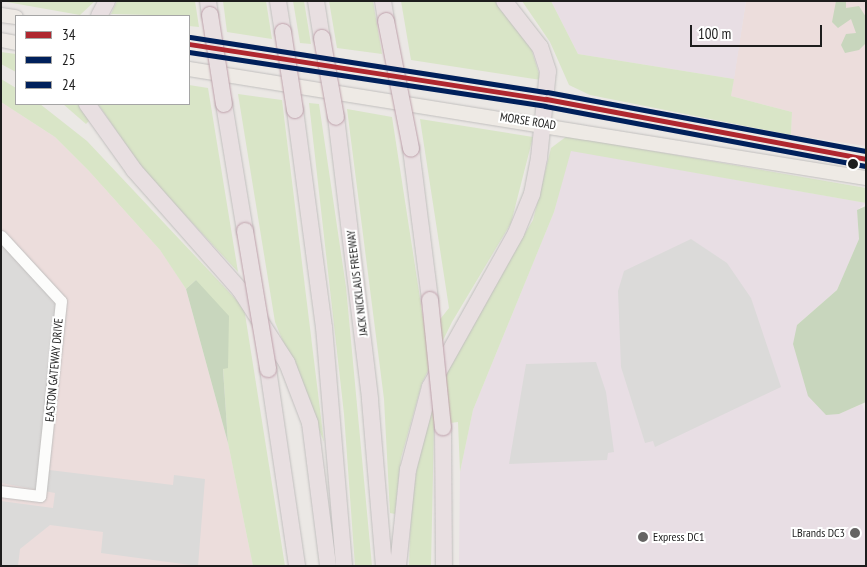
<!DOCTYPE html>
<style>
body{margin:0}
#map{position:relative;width:867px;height:567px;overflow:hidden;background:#ebe8e5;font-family:"PT Sans Narrow",sans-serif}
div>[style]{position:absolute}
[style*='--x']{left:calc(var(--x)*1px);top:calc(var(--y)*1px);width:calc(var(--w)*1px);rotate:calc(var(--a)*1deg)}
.commercial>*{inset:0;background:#ecdddc}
.industrial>*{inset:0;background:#e8dee4}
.grass>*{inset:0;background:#d9e5c7}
.forest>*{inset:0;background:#c8d6bd}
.parking>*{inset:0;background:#dbdad9}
.roads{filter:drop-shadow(0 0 1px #c1bfbe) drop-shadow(0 0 1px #c1bfbe)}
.minor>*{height:11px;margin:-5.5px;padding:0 5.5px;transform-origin:5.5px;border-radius:5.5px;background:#fcfcfb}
.major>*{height:14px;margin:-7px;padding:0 7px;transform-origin:7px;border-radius:7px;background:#eeeae5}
.highway>*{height:16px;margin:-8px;padding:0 8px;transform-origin:8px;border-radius:8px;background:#e8dfe1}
.bridges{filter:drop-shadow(0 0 1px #bda0aa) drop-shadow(0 0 1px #bda0aa)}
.highway-bridge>*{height:16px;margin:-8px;padding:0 8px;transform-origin:8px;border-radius:8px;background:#e8dfe1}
.bus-1>*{height:5px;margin:-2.5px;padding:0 2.5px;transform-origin:2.5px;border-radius:2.5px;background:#af272f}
.bus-2>*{height:5px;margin:-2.5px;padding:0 2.5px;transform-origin:2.5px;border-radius:2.5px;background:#00205b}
.bus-3>*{height:5px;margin:-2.5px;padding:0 2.5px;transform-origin:2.5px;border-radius:2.5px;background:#00205b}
.dots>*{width:14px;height:14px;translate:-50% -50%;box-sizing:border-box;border:2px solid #fff;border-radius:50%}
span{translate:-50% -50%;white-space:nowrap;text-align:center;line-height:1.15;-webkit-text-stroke:4px #fff;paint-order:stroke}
.street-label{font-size:12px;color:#1d1d1d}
.poi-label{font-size:12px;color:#1d1d1d}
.right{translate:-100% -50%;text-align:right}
.left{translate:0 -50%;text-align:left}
.frame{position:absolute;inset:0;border:2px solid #1d1d1d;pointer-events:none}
.legend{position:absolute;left:15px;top:15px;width:175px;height:90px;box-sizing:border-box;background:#fff;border:1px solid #a5a5a5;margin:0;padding:6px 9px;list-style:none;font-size:15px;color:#1d1d1d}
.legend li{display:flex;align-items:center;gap:10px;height:25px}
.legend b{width:25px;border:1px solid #a5a5a5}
.scale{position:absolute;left:690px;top:25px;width:132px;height:22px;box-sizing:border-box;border:2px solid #1d1d1d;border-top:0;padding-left:6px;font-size:15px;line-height:18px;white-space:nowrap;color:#1d1d1d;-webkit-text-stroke:4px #fff;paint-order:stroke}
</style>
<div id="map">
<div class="commercial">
<i style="clip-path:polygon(746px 1px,866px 1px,866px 146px,791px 135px,792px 112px,731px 96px)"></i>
<i style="clip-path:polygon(1px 102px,55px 137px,89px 171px,160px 250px,186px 289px,228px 443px,253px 566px,1px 566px)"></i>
</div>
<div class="industrial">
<i style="clip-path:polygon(551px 1px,746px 1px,734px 79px,578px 54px)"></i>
<i style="clip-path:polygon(570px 150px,866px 203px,857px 210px,859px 239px,837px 290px,797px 325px,839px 414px,862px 404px,866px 415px,866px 566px,459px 566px,460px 472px,473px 410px,554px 212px)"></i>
</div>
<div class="grass">
<i style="clip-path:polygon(1px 1px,95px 1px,80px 15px)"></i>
<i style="clip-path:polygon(117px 1px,195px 1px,199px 27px,189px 26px,189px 16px,111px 14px)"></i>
<i style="clip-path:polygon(223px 1px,266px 1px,272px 39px,227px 32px)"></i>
<i style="clip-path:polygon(293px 1px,304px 1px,311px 44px,300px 43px)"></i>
<i style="clip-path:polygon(329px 1px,373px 1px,382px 54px,337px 48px)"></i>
<i style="clip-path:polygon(401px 1px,496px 1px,531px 48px,541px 80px,411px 60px)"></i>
<i style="clip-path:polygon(522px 1px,551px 1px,578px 54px,734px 79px,731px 96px,792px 112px,791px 135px,590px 95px,569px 85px,550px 42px)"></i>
<i style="clip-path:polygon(1px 52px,16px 54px,16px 72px,1px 64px)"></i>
<i style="clip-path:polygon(1px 79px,16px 88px,16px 104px,40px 104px,87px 141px,244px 308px,285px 566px,253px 566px,228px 443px,223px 368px,228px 368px,196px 280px,186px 289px,160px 250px,89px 171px,55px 137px,1px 102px)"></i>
<i style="clip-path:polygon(189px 85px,208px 88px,238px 272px,144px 171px,98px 104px,189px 104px)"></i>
<i style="clip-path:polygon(238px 94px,282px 100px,324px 442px,275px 322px)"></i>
<i style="clip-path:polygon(309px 103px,319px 104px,346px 287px,372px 566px,355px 566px,344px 414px)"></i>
<i style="clip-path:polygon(63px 104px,82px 104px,89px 121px,86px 124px)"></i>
<i style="clip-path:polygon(347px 109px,392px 117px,426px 337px,449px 308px,420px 119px,533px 137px,511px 223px,452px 322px,422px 383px,401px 458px,395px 514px,390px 513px,384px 399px)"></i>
<i style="clip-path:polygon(567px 136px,866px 188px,866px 203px,571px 151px,554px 212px,473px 410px,460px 472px,458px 422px,434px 425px,431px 566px,409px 566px,411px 506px,420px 449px,431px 413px,455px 350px,533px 220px,551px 148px)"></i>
</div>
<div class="forest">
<i style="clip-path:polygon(836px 1px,846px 1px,846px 8px,859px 6px,866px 17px,866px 43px,859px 50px,845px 53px,841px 45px,846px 34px,856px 33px,851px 19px,838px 28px,832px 22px)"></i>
<i style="clip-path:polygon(866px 206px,866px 402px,839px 414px,826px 415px,808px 396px,793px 344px,797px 325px,837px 290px,859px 239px,857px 210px)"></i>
<i style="clip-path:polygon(196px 280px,229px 316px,228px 368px,223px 369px,228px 443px,186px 289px)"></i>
</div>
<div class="parking">
<i style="clip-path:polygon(691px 239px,727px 263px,751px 298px,781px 387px,655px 447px,653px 441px,645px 443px,621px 367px,618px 291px,624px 271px)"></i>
<i style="clip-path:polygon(1px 243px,56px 303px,41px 469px,173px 485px,174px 475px,205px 479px,198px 566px,101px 553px,103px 532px,50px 525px,20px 549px,18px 566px,1px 566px,1px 501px,53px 508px,55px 493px,1px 483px)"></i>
<i style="clip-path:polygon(596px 362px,606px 392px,614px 452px,608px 453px,607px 460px,509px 464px,526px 364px)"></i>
</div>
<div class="roads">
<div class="minor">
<i style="--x:1;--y:236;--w:88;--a:47.3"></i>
<i style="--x:61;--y:301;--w:196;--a:96.1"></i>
<i style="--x:40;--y:496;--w:39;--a:-173"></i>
</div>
<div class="major">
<i style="--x:1;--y:15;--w:15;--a:8"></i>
<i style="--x:1;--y:40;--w:15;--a:11"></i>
<i style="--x:189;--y:44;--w:361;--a:8.8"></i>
<i style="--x:546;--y:99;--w:326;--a:10.6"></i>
<i style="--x:189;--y:69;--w:686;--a:9.15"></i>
</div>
<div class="highway">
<i style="--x:208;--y:1;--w:14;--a:82"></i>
<i style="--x:278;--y:1;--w:31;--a:81"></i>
<i style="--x:316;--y:1;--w:37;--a:81"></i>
<i style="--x:383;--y:1;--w:20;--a:81"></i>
<i style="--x:99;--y:16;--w:17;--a:-62"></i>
<i style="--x:87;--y:104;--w:81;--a:54.5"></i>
<i style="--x:134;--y:170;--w:160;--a:48.5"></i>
<i style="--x:240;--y:290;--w:87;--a:57.2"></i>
<i style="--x:287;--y:363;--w:64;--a:69"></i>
<i style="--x:310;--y:423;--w:144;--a:82.8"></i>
<i style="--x:224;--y:104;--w:129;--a:80.6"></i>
<i style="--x:295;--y:110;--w:219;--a:82.4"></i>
<i style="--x:324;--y:327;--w:240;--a:85.2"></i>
<i style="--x:336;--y:117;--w:285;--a:83.1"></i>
<i style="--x:370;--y:400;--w:167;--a:85.2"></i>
<i style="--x:411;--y:149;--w:152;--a:82.8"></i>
<i style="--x:268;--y:369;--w:199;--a:81.6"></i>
<i style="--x:443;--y:427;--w:139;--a:89.6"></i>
<i style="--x:398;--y:566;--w:97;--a:-84.1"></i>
<i style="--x:408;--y:470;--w:86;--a:-75.2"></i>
<i style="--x:430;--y:387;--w:176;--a:-60.8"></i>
<i style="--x:516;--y:233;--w:42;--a:-67.7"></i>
<i style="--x:532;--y:194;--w:37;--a:-79"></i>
<i style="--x:539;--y:158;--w:87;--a:-84.1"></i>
<i style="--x:548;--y:71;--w:25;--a:-108"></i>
<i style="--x:540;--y:47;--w:58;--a:-128"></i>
</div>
</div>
<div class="bridges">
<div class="highway-bridge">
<i style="--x:210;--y:15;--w:90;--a:81.1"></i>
<i style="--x:386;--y:21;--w:130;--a:78.9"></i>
<i style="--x:283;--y:32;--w:79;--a:81.3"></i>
<i style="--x:322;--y:38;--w:80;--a:80"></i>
<i style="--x:245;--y:231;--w:140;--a:80.5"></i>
<i style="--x:430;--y:300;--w:128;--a:84.2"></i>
</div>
</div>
<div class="bus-1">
<i style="--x:189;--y:44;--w:361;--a:8.8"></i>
<i style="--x:546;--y:99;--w:326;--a:10.6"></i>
</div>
<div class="bus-2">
<i style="--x:189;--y:52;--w:360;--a:8.6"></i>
<i style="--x:545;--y:106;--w:326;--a:10.6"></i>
</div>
<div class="bus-3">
<i style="--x:190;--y:37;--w:361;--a:8.8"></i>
<i style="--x:547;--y:92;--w:324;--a:10.5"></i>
</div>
<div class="dots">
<i style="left:853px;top:164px;background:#1d1d1d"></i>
<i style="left:855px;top:533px;background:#656463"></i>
<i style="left:643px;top:537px;background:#656463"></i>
</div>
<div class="street-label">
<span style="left:528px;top:121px;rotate:9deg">MORSE ROAD</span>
<span style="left:357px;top:283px;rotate:-97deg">JACK NICKLAUS FREEWAY</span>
<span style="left:54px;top:370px;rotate:-85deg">EASTON GATEWAY DRIVE</span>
</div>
<div class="poi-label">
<span class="right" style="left:845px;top:533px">LBrands DC3</span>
<span class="left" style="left:653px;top:537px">Express DC1</span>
</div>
<div class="frame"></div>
<ul class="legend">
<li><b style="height:6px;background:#af272f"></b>34</li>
<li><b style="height:6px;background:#00205b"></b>25</li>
<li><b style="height:6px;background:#00205b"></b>24</li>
</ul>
<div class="scale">100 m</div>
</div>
